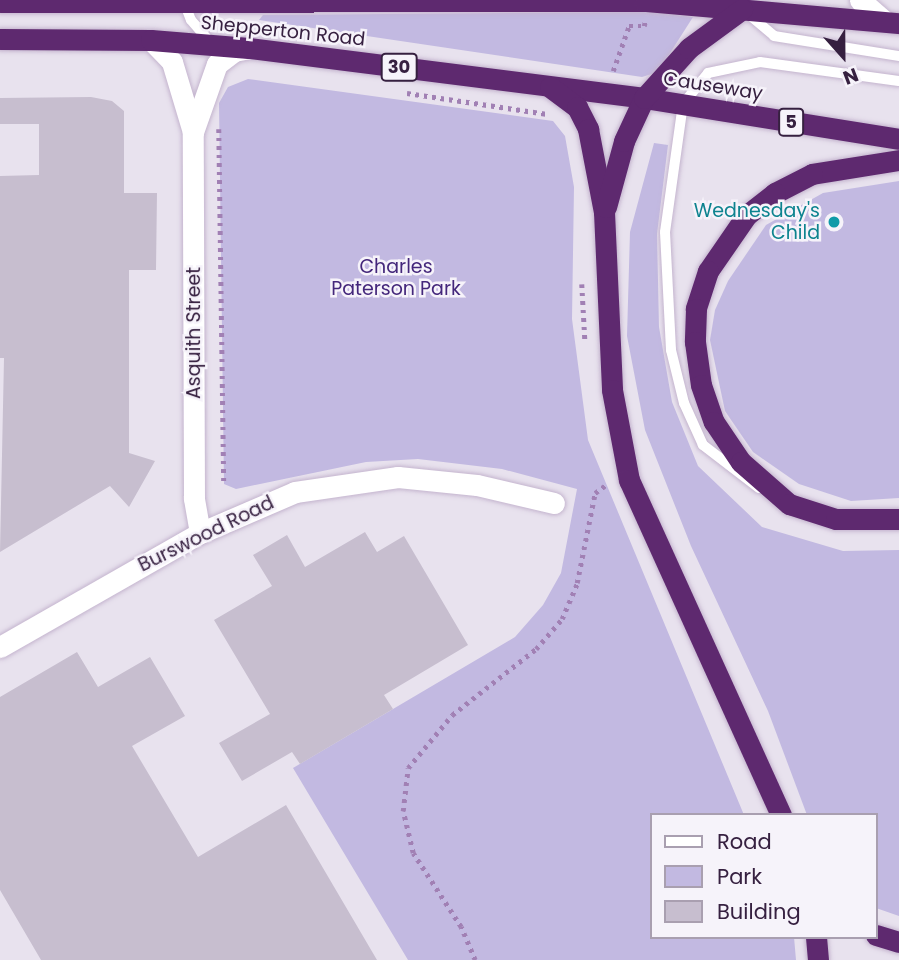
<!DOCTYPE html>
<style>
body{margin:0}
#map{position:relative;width:899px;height:960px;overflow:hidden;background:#e8e2ee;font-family:Poppins,sans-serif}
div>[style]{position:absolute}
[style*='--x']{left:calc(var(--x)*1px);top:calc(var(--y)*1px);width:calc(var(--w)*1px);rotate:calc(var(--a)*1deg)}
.green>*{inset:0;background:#c2b9e1}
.building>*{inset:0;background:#c7becf}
.path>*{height:4.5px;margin-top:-2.25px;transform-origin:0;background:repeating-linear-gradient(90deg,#a180b4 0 3.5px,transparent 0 8.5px)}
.roads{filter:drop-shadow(0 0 2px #c4b4ce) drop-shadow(0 0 2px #c4b4ce)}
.lane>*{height:10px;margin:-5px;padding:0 5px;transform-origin:5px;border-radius:5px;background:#fff}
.street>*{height:21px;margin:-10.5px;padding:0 10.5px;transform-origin:10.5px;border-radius:10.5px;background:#fff}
.secondary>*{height:21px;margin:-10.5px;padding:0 10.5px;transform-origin:10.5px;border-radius:10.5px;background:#fff}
.highway>*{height:21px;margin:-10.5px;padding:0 10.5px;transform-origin:10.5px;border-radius:10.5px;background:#5e296f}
.dots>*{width:19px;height:19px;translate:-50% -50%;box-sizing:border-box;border:4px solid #f6f3fa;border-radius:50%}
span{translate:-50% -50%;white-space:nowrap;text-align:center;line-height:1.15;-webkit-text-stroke:5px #f6f3fa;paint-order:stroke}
.shield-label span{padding:2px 5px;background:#f6f3fa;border:2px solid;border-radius:5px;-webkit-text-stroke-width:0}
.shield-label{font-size:18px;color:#362040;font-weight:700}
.street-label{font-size:19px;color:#362040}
.culture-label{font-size:19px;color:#0d838f}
.right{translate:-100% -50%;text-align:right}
.park-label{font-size:19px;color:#44277b}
.legend{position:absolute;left:650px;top:813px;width:228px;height:126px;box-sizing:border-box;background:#f6f3fa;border:2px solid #a99fb0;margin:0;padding:9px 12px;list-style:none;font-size:21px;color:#362040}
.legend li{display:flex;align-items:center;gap:14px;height:35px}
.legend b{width:35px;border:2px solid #a99fb0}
.north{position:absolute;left:808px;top:21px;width:70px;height:70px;-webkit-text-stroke:5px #f6f3fa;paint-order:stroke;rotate:159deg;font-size:19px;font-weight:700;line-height:28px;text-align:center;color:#362040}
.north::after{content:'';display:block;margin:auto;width:24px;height:32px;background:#362040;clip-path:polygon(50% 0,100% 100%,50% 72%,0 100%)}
</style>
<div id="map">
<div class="green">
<i style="clip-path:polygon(652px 12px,693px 17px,665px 61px,655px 73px,642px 77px,259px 20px,263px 15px)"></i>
<i style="clip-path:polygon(248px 79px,553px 121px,565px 136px,574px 187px,572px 319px,588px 440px,744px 815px,652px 815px,652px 937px,794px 937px,796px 960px,408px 960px,293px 768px,515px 637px,543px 605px,561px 573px,577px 489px,502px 469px,418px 459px,366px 462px,236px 489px,224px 484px,219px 103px,228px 87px)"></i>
<i style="clip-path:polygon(654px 143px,668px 145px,657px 234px,659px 327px,672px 402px,698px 466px,762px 527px,843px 551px,899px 550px,899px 916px,876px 908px,876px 815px,807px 815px,768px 711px,691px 546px,645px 430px,627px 336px,630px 232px)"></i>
<i style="clip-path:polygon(899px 181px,899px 498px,851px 501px,799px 484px,753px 452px,725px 411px,710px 340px,715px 310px,728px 281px,766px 225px,823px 193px)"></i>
</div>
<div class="building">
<i style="clip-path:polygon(91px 97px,112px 101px,124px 111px,124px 193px,157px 193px,156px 270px,129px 270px,129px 453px,155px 461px,129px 507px,110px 486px,0 552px,4px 358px,0 358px,0 176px,39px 175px,39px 124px,0 124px,0 98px)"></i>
<i style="clip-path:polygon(365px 532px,377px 552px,404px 536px,468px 645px,384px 695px,393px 709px,300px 764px,292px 752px,242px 781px,219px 743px,270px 714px,214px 620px,272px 586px,253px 555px,287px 535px,305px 567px)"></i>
<i style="clip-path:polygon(77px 652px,98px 687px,150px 657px,185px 716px,132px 746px,198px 857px,286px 805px,377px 960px,41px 960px,0 890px,0 697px)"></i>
</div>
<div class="path">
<i style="--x:613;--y:71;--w:48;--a:-70.4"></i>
<i style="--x:629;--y:26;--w:15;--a:0"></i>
<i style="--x:644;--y:26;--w:4;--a:-76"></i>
<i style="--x:407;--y:93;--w:142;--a:8.5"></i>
<i style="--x:219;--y:129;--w:355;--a:89.2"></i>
<i style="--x:582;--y:284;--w:55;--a:86.9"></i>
<i style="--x:475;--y:960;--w:36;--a:-113"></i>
<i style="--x:461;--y:927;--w:88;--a:-123"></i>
<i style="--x:413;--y:853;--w:43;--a:-103.4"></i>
<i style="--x:403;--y:811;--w:43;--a:-83.4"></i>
<i style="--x:408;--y:768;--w:69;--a:-50.3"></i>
<i style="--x:452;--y:715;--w:107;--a:-38.2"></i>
<i style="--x:536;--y:649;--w:40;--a:-49"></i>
<i style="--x:562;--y:619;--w:39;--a:-67"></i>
<i style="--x:577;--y:583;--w:92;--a:-78.7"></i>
<i style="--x:595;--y:493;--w:15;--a:-37"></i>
</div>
<div class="roads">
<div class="lane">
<i style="--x:184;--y:2;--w:19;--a:69"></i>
<i style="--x:191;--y:20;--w:29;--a:49"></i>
<i style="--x:747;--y:13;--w:35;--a:40"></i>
<i style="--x:774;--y:36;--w:127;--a:9.1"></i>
<i style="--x:759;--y:488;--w:71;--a:-142.5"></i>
<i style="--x:703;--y:445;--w:46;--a:-114.3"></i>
<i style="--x:684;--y:403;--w:55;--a:-103.8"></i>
<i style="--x:671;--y:350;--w:118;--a:-92.9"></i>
<i style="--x:665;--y:232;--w:129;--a:-82"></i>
<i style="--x:683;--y:104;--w:40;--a:-51"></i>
<i style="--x:708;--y:73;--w:53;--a:-11.9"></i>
<i style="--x:760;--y:62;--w:140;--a:7.8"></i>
</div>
<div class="street">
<i style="--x:151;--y:40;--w:30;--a:46"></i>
<i style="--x:172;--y:62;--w:73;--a:73.3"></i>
<i style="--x:200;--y:533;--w:36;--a:-100"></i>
<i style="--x:194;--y:498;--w:366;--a:-90.2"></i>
<i style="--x:193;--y:132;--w:72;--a:-70.6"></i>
<i style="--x:217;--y:64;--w:21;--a:-37"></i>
<i style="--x:234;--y:51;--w:15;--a:-11"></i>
<i style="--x:0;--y:647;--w:230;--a:-29.7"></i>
<i style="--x:200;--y:533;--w:103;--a:-23.3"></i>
<i style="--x:295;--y:492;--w:104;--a:-8.3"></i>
<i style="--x:398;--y:477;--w:79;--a:5.8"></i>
<i style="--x:477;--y:485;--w:79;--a:13.2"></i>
</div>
<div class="secondary">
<i style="--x:860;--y:0;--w:32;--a:41"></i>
</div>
<div class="highway">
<i style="--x:0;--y:2;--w:645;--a:-0.09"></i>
<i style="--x:645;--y:1;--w:255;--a:5"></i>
<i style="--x:0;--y:39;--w:151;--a:0.4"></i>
<i style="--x:151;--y:40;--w:98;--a:4.7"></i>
<i style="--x:249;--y:48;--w:398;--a:7.2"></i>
<i style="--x:644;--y:98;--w:258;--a:9.1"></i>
<i style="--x:550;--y:87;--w:34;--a:37"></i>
<i style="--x:577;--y:107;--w:25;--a:63"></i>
<i style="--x:588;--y:129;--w:85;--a:79.1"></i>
<i style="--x:604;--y:212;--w:178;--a:87.4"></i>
<i style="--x:612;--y:390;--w:92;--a:79.3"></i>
<i style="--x:629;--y:480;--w:368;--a:65.6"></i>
<i style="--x:899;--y:160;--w:88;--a:170.9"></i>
<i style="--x:812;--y:174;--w:42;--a:152.8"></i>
<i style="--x:775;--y:193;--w:37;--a:142"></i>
<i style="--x:746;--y:216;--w:67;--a:124.6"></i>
<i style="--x:708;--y:271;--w:40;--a:108"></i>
<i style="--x:696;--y:309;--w:33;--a:92"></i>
<i style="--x:695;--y:342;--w:43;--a:82.1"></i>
<i style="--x:701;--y:385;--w:39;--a:71"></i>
<i style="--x:714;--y:422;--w:48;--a:56"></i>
<i style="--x:741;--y:462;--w:64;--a:41.2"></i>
<i style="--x:789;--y:504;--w:49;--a:17.7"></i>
<i style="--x:836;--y:519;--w:63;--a:0"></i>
<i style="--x:606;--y:207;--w:68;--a:-74.7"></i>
<i style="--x:624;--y:141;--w:47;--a:-65.1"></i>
<i style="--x:644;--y:98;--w:67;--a:-48"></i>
<i style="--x:689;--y:48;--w:66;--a:-36.3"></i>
<i style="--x:876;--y:935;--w:24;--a:17"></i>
<i style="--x:816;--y:937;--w:23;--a:85"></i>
</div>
</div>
<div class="dots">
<i style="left:834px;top:222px;background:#0f9aa8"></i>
</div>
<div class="shield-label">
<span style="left:399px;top:67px">30</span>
<span style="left:791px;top:122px">5</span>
</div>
<div class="street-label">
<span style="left:283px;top:31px;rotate:6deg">Shepperton Road</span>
<span style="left:713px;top:86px;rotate:9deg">Causeway</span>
<span style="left:194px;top:333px;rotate:-90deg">Asquith Street</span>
<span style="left:206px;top:534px;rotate:-26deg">Burswood Road</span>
</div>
<div class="culture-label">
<span class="right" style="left:820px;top:222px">Wednesday's<br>Child</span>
</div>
<div class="park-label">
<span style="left:396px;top:278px">Charles<br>Paterson Park</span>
</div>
<ul class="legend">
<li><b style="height:9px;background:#fff"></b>Road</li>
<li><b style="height:19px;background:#c2b9e1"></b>Park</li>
<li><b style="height:19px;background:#c7becf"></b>Building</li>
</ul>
<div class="north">N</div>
</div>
